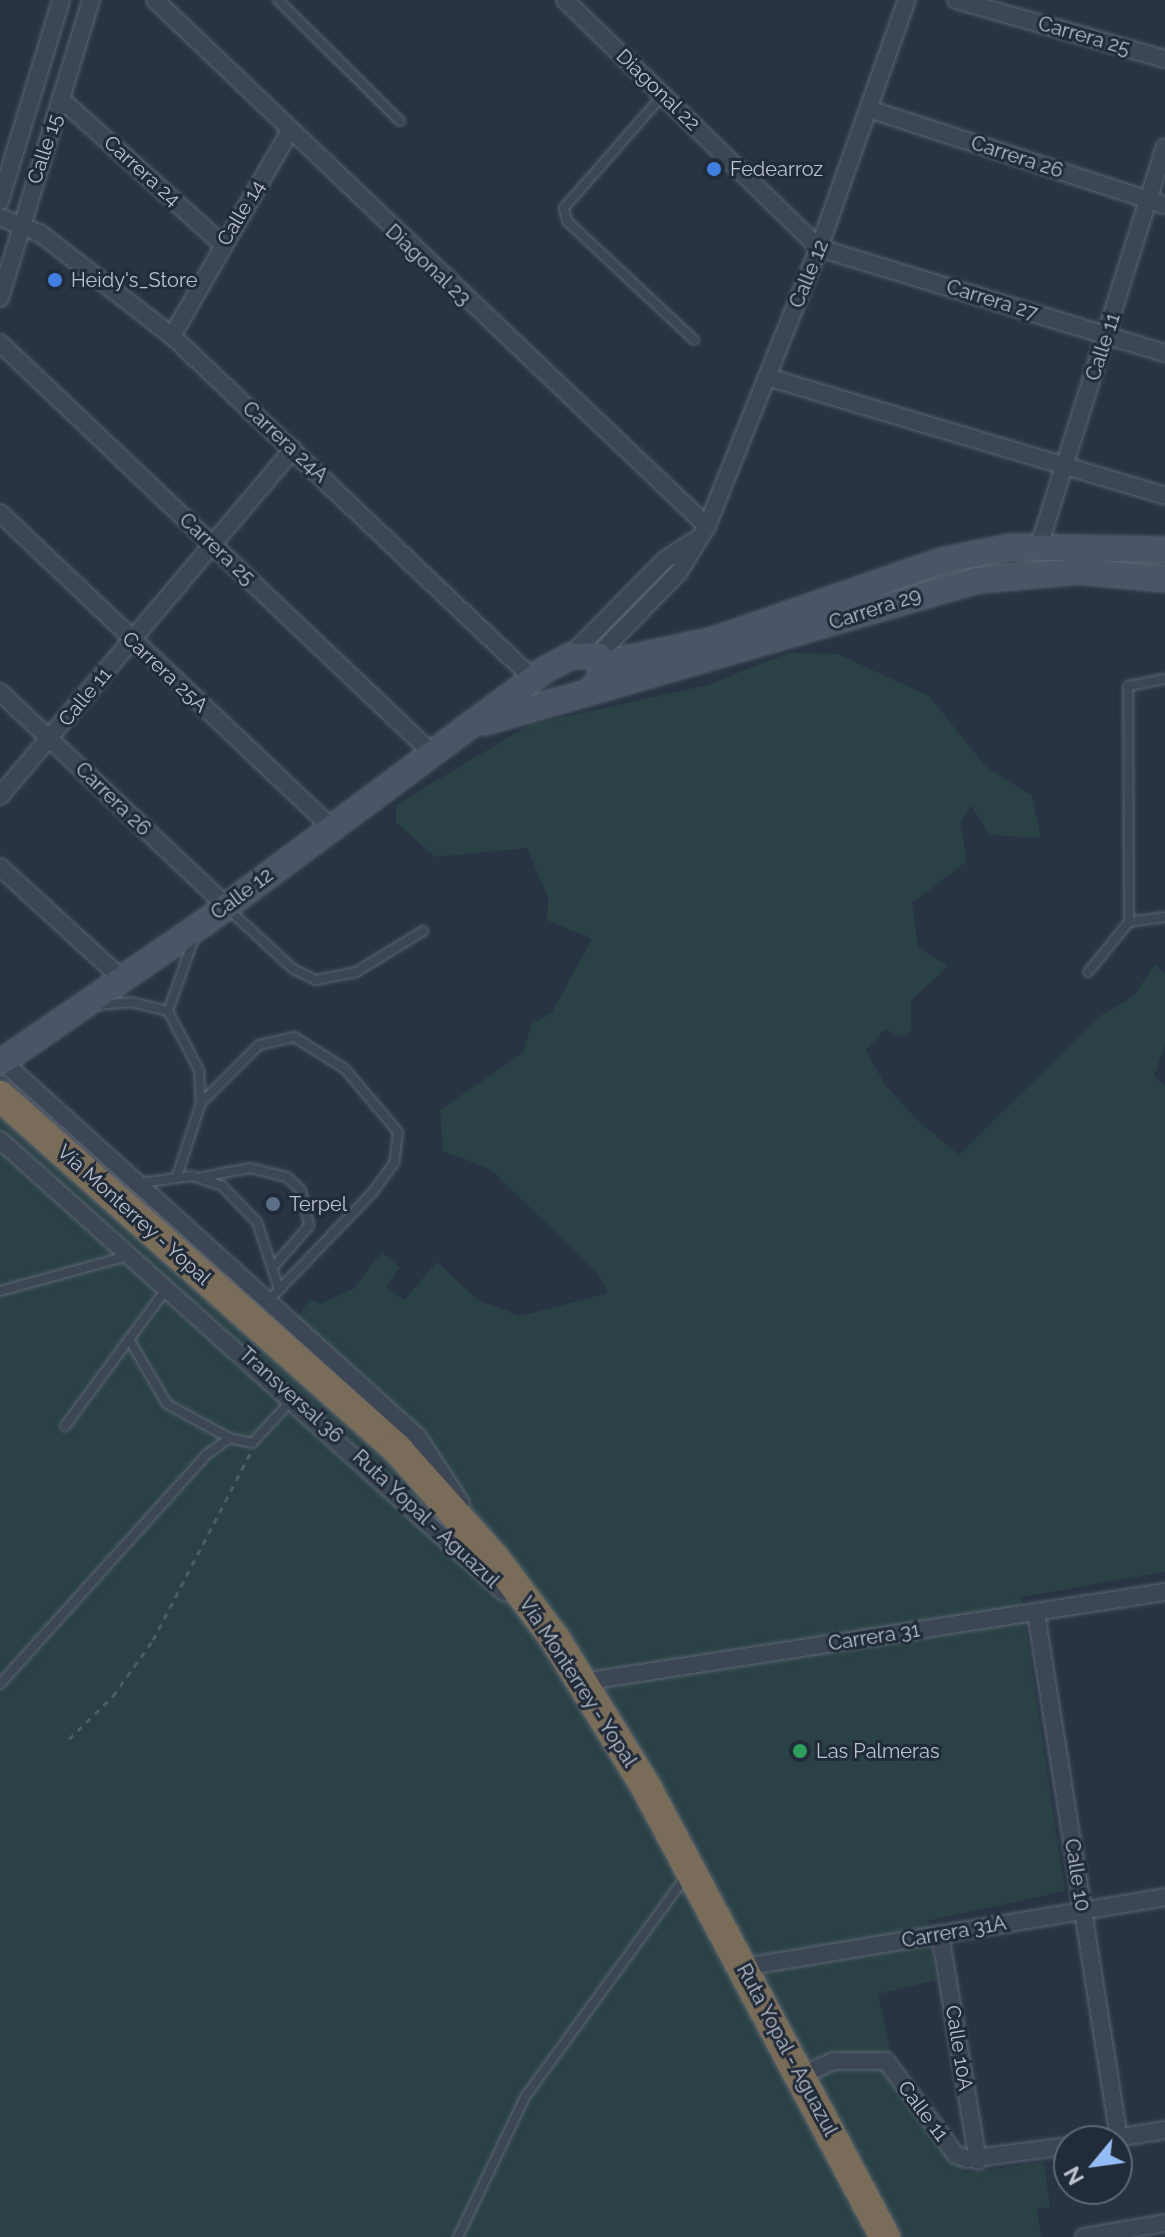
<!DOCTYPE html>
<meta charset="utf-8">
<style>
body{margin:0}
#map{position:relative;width:1165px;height:2237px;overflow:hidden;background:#283444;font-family:Raleway,sans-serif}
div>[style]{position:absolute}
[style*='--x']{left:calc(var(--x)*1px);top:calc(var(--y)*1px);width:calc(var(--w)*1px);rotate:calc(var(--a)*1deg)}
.green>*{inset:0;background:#2a4245}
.path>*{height:3px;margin-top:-1.5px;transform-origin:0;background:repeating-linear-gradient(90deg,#485f61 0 6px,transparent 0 12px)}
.roads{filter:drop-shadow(0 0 2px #5b6471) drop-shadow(0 0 2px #5b6471)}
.lane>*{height:8px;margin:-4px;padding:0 4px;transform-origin:4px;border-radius:4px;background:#3c4654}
.street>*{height:16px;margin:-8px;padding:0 8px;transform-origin:8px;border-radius:8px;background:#3c4654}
.secondary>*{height:24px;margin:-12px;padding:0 12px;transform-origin:12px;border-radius:12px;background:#4a5567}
.highway>*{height:30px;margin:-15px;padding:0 15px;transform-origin:15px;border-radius:15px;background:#796c59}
.dots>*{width:22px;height:22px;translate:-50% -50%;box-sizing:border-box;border:4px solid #212b39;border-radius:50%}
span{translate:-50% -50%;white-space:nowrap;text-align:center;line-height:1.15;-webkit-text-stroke:6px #212b39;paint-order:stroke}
.street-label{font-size:20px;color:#bac2cd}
.poi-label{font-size:20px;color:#bac2cd}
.left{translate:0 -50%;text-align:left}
.north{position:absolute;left:1053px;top:2125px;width:80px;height:80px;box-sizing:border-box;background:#212b39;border:2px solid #5e6774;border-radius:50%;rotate:241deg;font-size:22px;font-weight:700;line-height:32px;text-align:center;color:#bac2cd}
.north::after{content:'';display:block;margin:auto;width:28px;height:36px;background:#94bdf8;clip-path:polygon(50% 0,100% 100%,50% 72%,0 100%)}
</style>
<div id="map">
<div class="green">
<i style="clip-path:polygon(788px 653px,837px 654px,929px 696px,986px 767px,1032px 796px,1041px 838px,989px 835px,971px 805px,960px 823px,967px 861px,912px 903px,918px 948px,948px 966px,911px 1001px,911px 1030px,901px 1037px,885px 1029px,866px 1050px,885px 1085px,918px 1121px,959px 1155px,1100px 1016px,1133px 997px,1155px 964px,1165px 974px,1165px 1045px,1154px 1076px,1165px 1086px,1165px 1572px,1021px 1597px,1065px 1891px,928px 1921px,936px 1980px,878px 1994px,891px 2054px,960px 2147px,965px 2173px,1044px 2162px,1050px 2207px,1037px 2209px,1041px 2237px,0 2237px,0 1095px,280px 1341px,310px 1299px,320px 1304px,354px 1288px,382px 1252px,400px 1268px,386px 1287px,404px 1300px,437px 1262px,479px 1301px,521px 1316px,608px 1293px,598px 1273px,490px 1169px,443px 1151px,440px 1110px,524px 1052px,531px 1024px,552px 1012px,592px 939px,547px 920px,548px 897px,527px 848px,435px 857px,396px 822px,396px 805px,531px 724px,708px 685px)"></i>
</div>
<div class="path">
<i style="--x:69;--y:1739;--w:62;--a:-44.3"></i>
<i style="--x:113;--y:1696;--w:69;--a:-54.5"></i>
<i style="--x:153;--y:1640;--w:210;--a:-62.5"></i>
</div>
<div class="roads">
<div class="lane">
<i style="--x:278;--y:0;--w:172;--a:44.8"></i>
<i style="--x:662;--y:96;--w:149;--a:131.2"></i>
<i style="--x:564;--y:208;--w:13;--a:77"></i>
<i style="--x:567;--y:221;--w:174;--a:43.1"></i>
<i style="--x:227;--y:908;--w:90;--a:42.7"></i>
<i style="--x:293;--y:969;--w:25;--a:26"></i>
<i style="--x:316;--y:980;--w:41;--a:-11.3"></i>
<i style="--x:356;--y:972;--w:79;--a:-31.5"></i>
<i style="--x:1129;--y:922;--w:236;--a:-90.2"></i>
<i style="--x:1128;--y:686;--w:38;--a:-11"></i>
<i style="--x:1088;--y:972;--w:65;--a:-50.6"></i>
<i style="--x:1129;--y:922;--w:36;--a:-8"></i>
<i style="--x:99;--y:1005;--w:32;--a:-5"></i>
<i style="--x:131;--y:1002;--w:38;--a:14"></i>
<i style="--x:168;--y:1011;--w:67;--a:62.3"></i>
<i style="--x:199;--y:1070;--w:33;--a:87"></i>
<i style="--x:201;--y:1103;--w:77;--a:108.2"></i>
<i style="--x:168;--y:1011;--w:74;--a:-70.3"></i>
<i style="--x:201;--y:1103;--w:82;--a:-45"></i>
<i style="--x:259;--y:1045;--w:36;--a:-13"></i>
<i style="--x:294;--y:1037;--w:60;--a:32.1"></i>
<i style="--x:345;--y:1069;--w:82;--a:49.9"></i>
<i style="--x:398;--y:1132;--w:31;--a:97"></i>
<i style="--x:394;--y:1163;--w:37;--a:126"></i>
<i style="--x:372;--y:1193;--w:149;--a:133.9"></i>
<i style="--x:202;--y:1177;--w:49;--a:-10.6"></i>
<i style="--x:250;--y:1168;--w:38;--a:14"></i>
<i style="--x:287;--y:1177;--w:19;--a:43"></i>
<i style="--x:301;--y:1190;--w:37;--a:77"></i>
<i style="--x:309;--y:1226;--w:55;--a:131.3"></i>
<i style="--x:140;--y:1183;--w:52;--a:-7.7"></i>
<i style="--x:192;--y:1176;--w:32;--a:18"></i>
<i style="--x:222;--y:1186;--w:50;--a:45.8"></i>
<i style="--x:257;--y:1222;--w:71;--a:71.8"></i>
<i style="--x:0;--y:1291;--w:136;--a:-15.4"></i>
<i style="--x:129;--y:1339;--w:75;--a:59.7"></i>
<i style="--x:167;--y:1404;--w:71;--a:28.7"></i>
<i style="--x:65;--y:1426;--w:172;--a:-53.5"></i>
<i style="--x:0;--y:1684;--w:308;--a:-48"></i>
<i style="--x:206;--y:1455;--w:29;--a:-36"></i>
<i style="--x:229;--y:1438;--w:24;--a:12"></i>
<i style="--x:252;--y:1443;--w:57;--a:-47.1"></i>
<i style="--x:458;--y:2237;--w:155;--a:-64.4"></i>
<i style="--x:525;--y:2097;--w:273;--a:-53.9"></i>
</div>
<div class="street">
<i style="--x:155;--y:0;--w:762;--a:43.62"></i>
<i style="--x:565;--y:0;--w:355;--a:44.3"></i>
<i style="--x:819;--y:248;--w:362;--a:16.9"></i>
<i style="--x:956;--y:0;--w:217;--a:15.8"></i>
<i style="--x:61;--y:99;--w:217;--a:42"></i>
<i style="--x:869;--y:109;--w:311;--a:18"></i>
<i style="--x:0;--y:201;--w:210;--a:-73.1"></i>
<i style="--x:0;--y:217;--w:44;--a:22.5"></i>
<i style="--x:41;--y:234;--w:166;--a:37.9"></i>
<i style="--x:172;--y:336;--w:498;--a:43.5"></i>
<i style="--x:0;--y:298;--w:312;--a:-73"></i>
<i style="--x:172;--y:336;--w:233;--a:-60.1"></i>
<i style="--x:0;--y:343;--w:598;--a:43.51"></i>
<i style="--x:767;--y:377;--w:415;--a:16.6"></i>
<i style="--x:0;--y:513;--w:458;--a:43.5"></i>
<i style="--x:1039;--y:546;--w:418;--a:-72.5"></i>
<i style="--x:598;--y:655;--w:115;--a:-45.7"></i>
<i style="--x:678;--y:573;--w:55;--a:-58.3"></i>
<i style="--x:707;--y:526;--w:300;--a:-68.1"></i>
<i style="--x:819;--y:248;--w:263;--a:-70.5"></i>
<i style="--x:570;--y:656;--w:136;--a:-45.3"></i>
<i style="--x:666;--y:559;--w:33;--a:-33"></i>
<i style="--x:0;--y:692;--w:311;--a:43.4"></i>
<i style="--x:0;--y:796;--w:454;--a:-49.8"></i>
<i style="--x:0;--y:867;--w:164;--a:42.5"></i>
<i style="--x:0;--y:1059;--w:562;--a:42.12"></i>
<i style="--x:417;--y:1436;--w:80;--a:56.7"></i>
<i style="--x:0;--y:1140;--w:678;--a:41.89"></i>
<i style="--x:1036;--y:1613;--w:532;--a:81.02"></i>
<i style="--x:582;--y:1682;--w:590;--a:-8.78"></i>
<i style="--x:940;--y:1934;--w:230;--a:80.5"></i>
<i style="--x:744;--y:1967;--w:427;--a:-9.4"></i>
<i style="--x:801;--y:2076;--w:35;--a:-25"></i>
<i style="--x:833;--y:2061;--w:53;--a:0"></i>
<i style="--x:886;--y:2061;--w:117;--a:53.3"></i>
<i style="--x:956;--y:2155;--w:12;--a:20"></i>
<i style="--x:967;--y:2159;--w:103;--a:-7.3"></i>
<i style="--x:1098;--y:2141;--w:68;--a:-9.3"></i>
<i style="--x:1084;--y:2237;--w:82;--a:-9.8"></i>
</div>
<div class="secondary">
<i style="--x:603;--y:664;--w:114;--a:-12.2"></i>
<i style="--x:714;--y:640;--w:241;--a:-19.1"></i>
<i style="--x:942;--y:561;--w:70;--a:-11.5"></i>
<i style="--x:1011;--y:547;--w:154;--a:1.1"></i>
<i style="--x:485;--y:722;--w:513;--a:-16.07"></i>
<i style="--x:978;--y:580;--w:101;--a:-5.1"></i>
<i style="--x:1079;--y:571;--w:86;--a:5.3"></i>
<i style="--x:0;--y:1063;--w:247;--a:-34.5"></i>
<i style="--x:204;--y:923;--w:425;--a:-36.6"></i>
<i style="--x:545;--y:670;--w:29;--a:-29"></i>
<i style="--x:570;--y:656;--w:28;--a:-2"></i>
<i style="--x:598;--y:655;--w:19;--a:74"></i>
<i style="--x:603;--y:673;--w:20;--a:123"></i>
</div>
<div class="highway">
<i style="--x:0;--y:1096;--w:531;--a:41.64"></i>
<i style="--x:397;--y:1449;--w:147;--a:48.3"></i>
<i style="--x:495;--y:1559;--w:100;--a:53.1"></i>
<i style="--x:555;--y:1639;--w:174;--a:58.4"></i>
<i style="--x:646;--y:1787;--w:510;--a:62.03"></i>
</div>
</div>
<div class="dots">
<i style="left:714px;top:169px;background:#3f7fe0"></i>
<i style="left:55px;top:280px;background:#3f7fe0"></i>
<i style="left:273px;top:1204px;background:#5c6f8a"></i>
<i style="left:800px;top:1751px;background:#2e9e5b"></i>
</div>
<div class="street-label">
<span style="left:1084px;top:36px;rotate:16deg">Carrera 25</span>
<span style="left:658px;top:90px;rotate:44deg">Diagonal 22</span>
<span style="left:45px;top:149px;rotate:-72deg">Calle 15</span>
<span style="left:1017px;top:157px;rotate:18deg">Carrera 26</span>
<span style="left:142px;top:171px;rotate:42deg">Carrera 24</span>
<span style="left:241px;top:213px;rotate:-59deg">Calle 14</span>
<span style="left:428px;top:265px;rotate:43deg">Diagonal 23</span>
<span style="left:809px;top:274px;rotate:-68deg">Calle 12</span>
<span style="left:992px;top:300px;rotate:17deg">Carrera 27</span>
<span style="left:1103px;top:347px;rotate:-72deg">Calle 11</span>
<span style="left:285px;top:442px;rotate:43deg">Carrera 24A</span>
<span style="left:217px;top:549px;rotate:43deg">Carrera 25</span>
<span style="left:875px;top:609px;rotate:-18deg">Carrera 29</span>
<span style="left:165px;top:672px;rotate:43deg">Carrera 25A</span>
<span style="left:85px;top:697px;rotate:-50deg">Calle 11</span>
<span style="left:113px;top:799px;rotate:44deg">Carrera 26</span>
<span style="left:242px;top:894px;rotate:-37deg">Calle 12</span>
<span style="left:134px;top:1215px;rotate:42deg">Vía Monterrey - Yopal</span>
<span style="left:291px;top:1395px;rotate:42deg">Transversal 36</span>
<span style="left:426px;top:1519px;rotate:43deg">Ruta Yopal - Aguazul</span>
<span style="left:874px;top:1637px;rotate:-9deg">Carrera 31</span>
<span style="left:578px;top:1682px;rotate:57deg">Vía Monterrey - Yopal</span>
<span style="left:1077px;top:1875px;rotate:81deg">Calle 10</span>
<span style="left:954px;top:1932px;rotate:-10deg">Carrera 31A</span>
<span style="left:959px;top:2048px;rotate:81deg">Calle 10A</span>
<span style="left:787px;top:2050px;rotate:62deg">Ruta Yopal - Aguazul</span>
<span style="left:923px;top:2111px;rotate:53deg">Calle 11</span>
</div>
<div class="poi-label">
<span class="left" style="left:730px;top:169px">Fedearroz</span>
<span class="left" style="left:71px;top:280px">Heidy's_Store</span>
<span class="left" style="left:289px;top:1204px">Terpel</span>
<span class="left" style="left:816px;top:1751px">Las Palmeras</span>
</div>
<div class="north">N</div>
</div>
